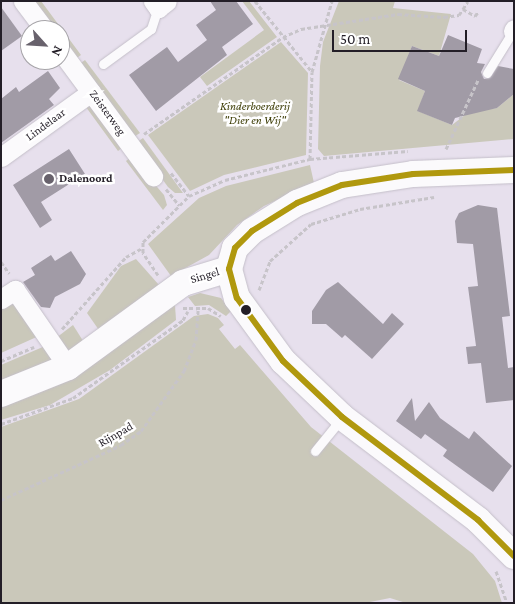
<!DOCTYPE html>
<style>
body{margin:0}
#map{position:relative;width:515px;height:604px;overflow:hidden;background:#e7e0ed;font-family:"Crimson Pro",serif}
div>[style]{position:absolute}
[style*='--x']{left:calc(var(--x)*1px);top:calc(var(--y)*1px);width:calc(var(--w)*1px);rotate:calc(var(--a)*1deg)}
.green>*{inset:0;background:#cac8ba}
.building>*{inset:0;background:#a19ba6}
.path>*{height:3px;margin-top:-1.5px;transform-origin:0;background:repeating-linear-gradient(90deg,#c7c4c9 0 4px,transparent 0 6.5px)}
.roads{filter:drop-shadow(0 0 1px #c4bfc9) drop-shadow(0 0 1px #c4bfc9)}
.lane>*{height:9px;margin:-4.5px;padding:0 4.5px;transform-origin:4.5px;border-radius:4.5px;background:#fbfafc}
.street>*{height:19px;margin:-9.5px;padding:0 9.5px;transform-origin:9.5px;border-radius:9.5px;background:#fbfafc}
.secondary>*{height:26px;margin:-13px;padding:0 13px;transform-origin:13px;border-radius:13px;background:#fbfafc}
.bus-1>*{height:6px;margin:-3px;padding:0 3px;transform-origin:3px;border-radius:3px;background:#b0980e}
.dots>*{width:14px;height:14px;translate:-50% -50%;box-sizing:border-box;border:2px solid #fff;border-radius:50%}
span{translate:-50% -50%;white-space:nowrap;text-align:center;line-height:1.15;-webkit-text-stroke:5px #fff;paint-order:stroke}
.park-label{font-size:12px;color:#3e3e07;font-style:italic}
.street-label{font-size:12px;color:#231e27}
.poi-label{font-size:12px;color:#231e27;font-weight:700}
.left{translate:0 -50%;text-align:left}
.frame{position:absolute;inset:0;border:2px solid #231e27;pointer-events:none}
.north{position:absolute;left:20px;top:20px;width:50px;height:50px;box-sizing:border-box;background:#fff;border:1px solid #a7a5a9;border-radius:50%;rotate:116deg;font-size:14px;font-weight:700;line-height:20px;text-align:center;color:#231e27}
.north::after{content:'';display:block;margin:auto;width:18px;height:22px;background:#68626c;clip-path:polygon(50% 0,100% 100%,50% 72%,0 100%)}
.scale{position:absolute;left:332px;top:30px;width:135px;height:22px;box-sizing:border-box;border:2px solid #231e27;border-top:0;padding-left:6px;font-size:15px;line-height:18px;white-space:nowrap;color:#231e27;-webkit-text-stroke:4px #fff;paint-order:stroke}
</style>
<div id="map">
<div class="green">
<i style="clip-path:polygon(31px 1px,41px 1px,81px 55px,74px 60px,60px 41px,60px 30px,52px 30px)"></i>
<i style="clip-path:polygon(242px 1px,249px 1px,277px 37px,207px 86px,200px 77px,264px 30px)"></i>
<i style="clip-path:polygon(339px 1px,395px 1px,393px 8px,451px 14px,439px 56px,412px 46px,399px 80px,425px 91px,418px 111px,452px 125px,470px 111px,497px 108px,514px 94px,514px 139px,324px 156px,318px 149px,320px 66px,323px 42px)"></i>
<i style="clip-path:polygon(281px 42px,308px 73px,306px 155px,224px 175px,190px 191px,148px 135px)"></i>
<i style="clip-path:polygon(85px 60px,140px 133px,132px 138px,78px 65px)"></i>
<i style="clip-path:polygon(88px 99px,123px 147px,118px 151px,83px 103px)"></i>
<i style="clip-path:polygon(143px 138px,183px 193px,175px 193px,168px 187px,136px 143px)"></i>
<i style="clip-path:polygon(131px 157px,164px 195px,167px 205px,163px 210px,126px 161px)"></i>
<i style="clip-path:polygon(310px 165px,314px 183px,264px 206px,237px 225px,209px 255px,171px 276px,148px 244px,199px 198px,226px 186px)"></i>
<i style="clip-path:polygon(136px 259px,159px 285px,101px 333px,87px 313px,121px 266px)"></i>
<i style="clip-path:polygon(200px 293px,221px 298px,231px 311px,226px 316px,209px 305px,195px 306px,188px 297px)"></i>
<i style="clip-path:polygon(14px 298px,41px 335px,1px 353px,1px 306px)"></i>
<i style="clip-path:polygon(175px 305px,176px 320px,110px 370px,50px 405px,1px 420px,1px 403px)"></i>
<i style="clip-path:polygon(208px 314px,218px 318px,224px 325px,219px 329px,235px 349px,240px 345px,311px 427px,473px 554px,495px 581px,502px 603px,406px 603px,390px 598px,365px 603px,1px 603px,1px 427px,79px 399px,194px 316px)"></i>
<i style="clip-path:polygon(73px 325px,85px 344px,68px 356px,56px 338px)"></i>
<i style="clip-path:polygon(45px 346px,55px 363px,1px 384px,1px 365px)"></i>
</div>
<div class="building">
<i style="clip-path:polygon(210px 1px,236px 1px,253px 24px,222px 47px,227px 55px,156px 111px,129px 75px,167px 47px,178px 62px,207px 40px,196px 25px,216px 10px)"></i>
<i style="clip-path:polygon(1px 7px,22px 36px,1px 51px)"></i>
<i style="clip-path:polygon(448px 35px,482px 49px,477px 63px,485px 64px,481px 72px,484px 79px,490px 78px,498px 66px,514px 69px,514px 94px,497px 108px,455px 118px,452px 125px,417px 111px,425px 91px,398px 79px,412px 46px,439px 56px)"></i>
<i style="clip-path:polygon(48px 71px,60px 88px,49px 99px,54px 105px,1px 143px,1px 99px,16px 87px,19px 92px)"></i>
<i style="clip-path:polygon(69px 149px,85px 174px,41px 202px,52px 220px,40px 228px,13px 185px)"></i>
<i style="clip-path:polygon(478px 205px,497px 208px,510px 316px,502px 317px,508px 368px,514px 367px,514px 400px,486px 403px,481px 363px,468px 364px,466px 347px,476px 346px,468px 287px,478px 286px,473px 244px,457px 243px,455px 221px,459px 213px)"></i>
<i style="clip-path:polygon(71px 251px,86px 274px,80px 284px,55px 297px,50px 308px,41px 307px,23px 282px,35px 275px,31px 268px,51px 255px,55px 261px)"></i>
<i style="clip-path:polygon(338px 282px,383px 324px,392px 313px,404px 324px,372px 359px,345px 335px,342px 338px,326px 324px,312px 324px,312px 311px,326px 290px)"></i>
<i style="clip-path:polygon(412px 398px,415px 421px,429px 402px,440px 418px,469px 439px,474px 431px,512px 466px,493px 492px,443px 456px,447px 450px,425px 434px,421px 439px,396px 421px)"></i>
</div>
<div class="path">
<i style="--x:255;--y:1;--w:91;--a:51.2"></i>
<i style="--x:463;--y:9;--w:9;--a:-58"></i>
<i style="--x:144;--y:134;--w:169;--a:-34.9"></i>
<i style="--x:283;--y:37;--w:20;--a:-24"></i>
<i style="--x:301;--y:29;--w:98;--a:-8.8"></i>
<i style="--x:398;--y:14;--w:46;--a:3.7"></i>
<i style="--x:444;--y:17;--w:15;--a:-8"></i>
<i style="--x:459;--y:15;--w:7;--a:-56"></i>
<i style="--x:463;--y:9;--w:14;--a:30"></i>
<i style="--x:475;--y:16;--w:5;--a:-53"></i>
<i style="--x:446;--y:149;--w:76;--a:-65.1"></i>
<i style="--x:310;--y:159;--w:87;--a:-88.7"></i>
<i style="--x:312;--y:72;--w:74;--a:-74.3"></i>
<i style="--x:171;--y:173;--w:29;--a:52"></i>
<i style="--x:166;--y:189;--w:21;--a:51"></i>
<i style="--x:1;--y:262;--w:14;--a:54"></i>
<i style="--x:158;--y:275;--w:27;--a:-124"></i>
<i style="--x:143;--y:253;--w:11;--a:-90"></i>
<i style="--x:143;--y:242;--w:65;--a:-45"></i>
<i style="--x:189;--y:196;--w:39;--a:-24"></i>
<i style="--x:225;--y:180;--w:88;--a:-13.9"></i>
<i style="--x:310;--y:159;--w:98;--a:-4.7"></i>
<i style="--x:259;--y:290;--w:31;--a:-69"></i>
<i style="--x:270;--y:261;--w:55;--a:-42.1"></i>
<i style="--x:311;--y:224;--w:51;--a:-17"></i>
<i style="--x:360;--y:209;--w:75;--a:-9.2"></i>
<i style="--x:183;--y:308;--w:25;--a:0"></i>
<i style="--x:208;--y:308;--w:15;--a:32"></i>
<i style="--x:62;--y:329;--w:96;--a:-48.4"></i>
<i style="--x:126;--y:257;--w:18;--a:-29"></i>
<i style="--x:1;--y:361;--w:36;--a:-23"></i>
<i style="--x:1;--y:424;--w:77;--a:-19.9"></i>
<i style="--x:73;--y:398;--w:135;--a:-35.3"></i>
<i style="--x:183;--y:320;--w:10;--a:-61"></i>
<i style="--x:1;--y:500;--w:132;--a:-24.6"></i>
<i style="--x:121;--y:445;--w:24;--a:-35"></i>
<i style="--x:141;--y:431;--w:74;--a:-54.4"></i>
<i style="--x:184;--y:371;--w:33;--a:-69"></i>
<i style="--x:196;--y:340;--w:31;--a:-86"></i>
<i style="--x:496;--y:571;--w:34;--a:71"></i>
</div>
<div class="roads">
<div class="lane">
<i style="--x:103;--y:64;--w:59;--a:-36.1"></i>
<i style="--x:151;--y:29;--w:22;--a:-72"></i>
<i style="--x:487;--y:73;--w:49;--a:-58.2"></i>
<i style="--x:315;--y:451;--w:41;--a:-50.9"></i>
</div>
<div class="street">
<i style="--x:23;--y:1;--w:36;--a:53"></i>
<i style="--x:153;--y:1;--w:9;--a:54"></i>
<i style="--x:158;--y:8;--w:11;--a:-38"></i>
<i style="--x:513;--y:31;--w:2;--a:-63"></i>
<i style="--x:60;--y:50;--w:157;--a:53.6"></i>
<i style="--x:1;--y:157;--w:111;--a:-35.8"></i>
<i style="--x:1;--y:299;--w:17;--a:-33"></i>
<i style="--x:15;--y:290;--w:93;--a:55.5"></i>
</div>
<div class="secondary">
<i style="--x:514;--y:170;--w:101;--a:177.7"></i>
<i style="--x:413;--y:174;--w:72;--a:171.2"></i>
<i style="--x:342;--y:185;--w:48;--a:158.2"></i>
<i style="--x:297;--y:203;--w:53;--a:148.1"></i>
<i style="--x:252;--y:231;--w:24;--a:135"></i>
<i style="--x:235;--y:248;--w:22;--a:106"></i>
<i style="--x:229;--y:269;--w:30;--a:75"></i>
<i style="--x:237;--y:298;--w:78;--a:53.9"></i>
<i style="--x:283;--y:361;--w:81;--a:43.5"></i>
<i style="--x:342;--y:417;--w:171;--a:37.1"></i>
<i style="--x:478;--y:520;--w:51;--a:45"></i>
<i style="--x:1;--y:394;--w:72;--a:-21.9"></i>
<i style="--x:68;--y:367;--w:142;--a:-36.1"></i>
<i style="--x:183;--y:283;--w:48;--a:-16.9"></i>
</div>
</div>
<div class="bus-1">
<i style="--x:514;--y:170;--w:101;--a:177.7"></i>
<i style="--x:413;--y:174;--w:72;--a:171.2"></i>
<i style="--x:342;--y:185;--w:48;--a:158.2"></i>
<i style="--x:297;--y:203;--w:53;--a:148.1"></i>
<i style="--x:252;--y:231;--w:24;--a:135"></i>
<i style="--x:235;--y:248;--w:22;--a:106"></i>
<i style="--x:229;--y:269;--w:30;--a:75"></i>
<i style="--x:237;--y:298;--w:78;--a:53.9"></i>
<i style="--x:283;--y:361;--w:81;--a:43.5"></i>
<i style="--x:342;--y:417;--w:171;--a:37.1"></i>
<i style="--x:478;--y:520;--w:51;--a:45"></i>
</div>
<div class="dots">
<i style="left:49px;top:179px;background:#68626c"></i>
<i style="left:246px;top:310px;background:#231e27"></i>
</div>
<div class="park-label">
<span style="left:255px;top:114px">Kinderboerderij<br>"Dier en Wij"</span>
</div>
<div class="street-label">
<span style="left:107px;top:113px;rotate:54deg">Zeisterweg</span>
<span style="left:46px;top:125px;rotate:-36deg">Lindelaar</span>
<span style="left:205px;top:276px;rotate:-17deg">Singel</span>
<span style="left:116px;top:435px;rotate:-30deg">Rijnpad</span>
</div>
<div class="poi-label">
<span class="left" style="left:59px;top:179px">Dalenoord</span>
</div>
<div class="frame"></div>
<div class="north">N</div>
<div class="scale">50 m</div>
</div>
